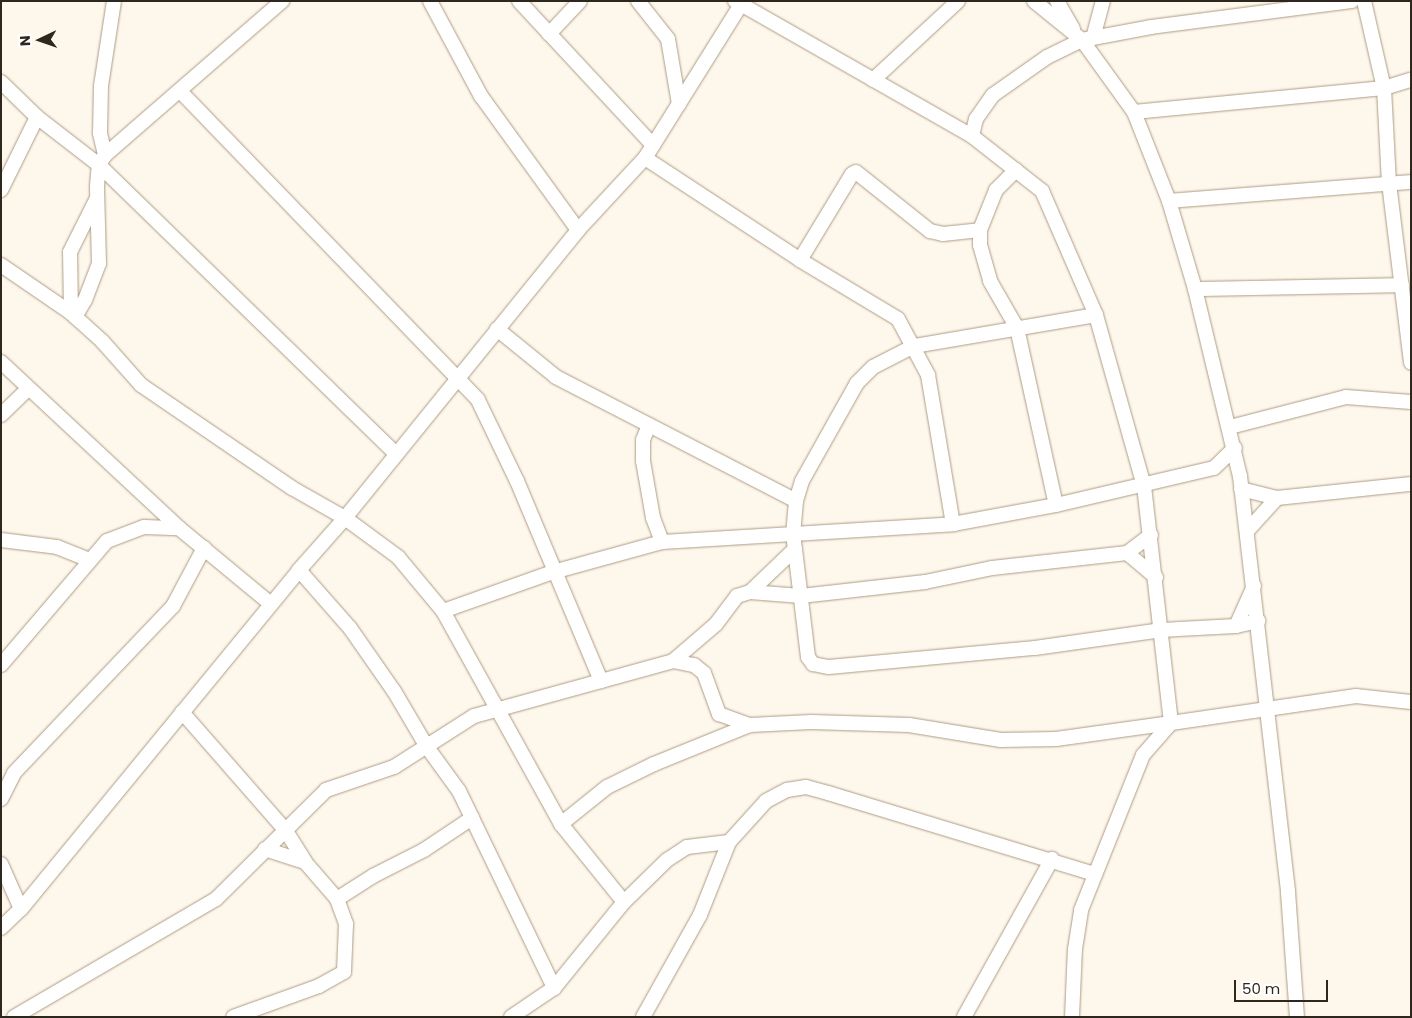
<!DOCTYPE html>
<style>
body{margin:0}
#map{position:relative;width:1412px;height:1018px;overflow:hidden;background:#fef7ec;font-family:Poppins,sans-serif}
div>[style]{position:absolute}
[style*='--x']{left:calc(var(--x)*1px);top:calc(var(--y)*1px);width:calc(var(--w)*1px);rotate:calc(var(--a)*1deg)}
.roads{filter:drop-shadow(0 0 1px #ad9c83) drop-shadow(0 0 1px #ad9c83)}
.minor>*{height:14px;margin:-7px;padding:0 7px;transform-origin:7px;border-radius:7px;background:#fff}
span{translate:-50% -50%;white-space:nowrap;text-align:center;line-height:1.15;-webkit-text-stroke:5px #fff;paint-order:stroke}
.frame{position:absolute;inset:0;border:2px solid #2e271d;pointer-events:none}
.north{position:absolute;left:15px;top:15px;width:50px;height:50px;-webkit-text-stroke:4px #fff;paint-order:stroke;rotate:267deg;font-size:14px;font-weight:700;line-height:20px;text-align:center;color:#2e271d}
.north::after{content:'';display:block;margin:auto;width:18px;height:22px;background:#2e271d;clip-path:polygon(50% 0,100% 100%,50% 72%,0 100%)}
.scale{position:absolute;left:1234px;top:980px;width:94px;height:22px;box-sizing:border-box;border:2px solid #2e271d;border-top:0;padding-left:6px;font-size:15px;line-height:18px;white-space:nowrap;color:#2e271d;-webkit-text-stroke:4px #fff;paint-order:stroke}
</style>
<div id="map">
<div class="roads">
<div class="minor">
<i style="--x:430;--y:1;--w:108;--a:61.8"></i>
<i style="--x:481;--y:96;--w:165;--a:54.1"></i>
<i style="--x:519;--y:1;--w:197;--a:47.1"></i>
<i style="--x:638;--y:1;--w:48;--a:51.7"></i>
<i style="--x:668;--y:39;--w:66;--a:80.4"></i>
<i style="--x:1034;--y:1;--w:62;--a:39.1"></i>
<i style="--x:1082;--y:40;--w:89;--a:54.2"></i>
<i style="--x:1134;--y:112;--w:96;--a:68.5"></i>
<i style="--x:1169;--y:201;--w:92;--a:73.5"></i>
<i style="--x:1195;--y:289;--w:192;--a:76.5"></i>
<i style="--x:1240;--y:476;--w:419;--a:83.4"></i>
<i style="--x:1288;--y:892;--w:125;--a:85.9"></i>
<i style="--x:1057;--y:1;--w:32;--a:60"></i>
<i style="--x:1364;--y:1;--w:89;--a:77.1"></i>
<i style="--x:1384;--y:88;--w:95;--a:87"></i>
<i style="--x:1389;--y:183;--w:181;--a:83"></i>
<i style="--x:549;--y:34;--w:45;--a:-46.8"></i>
<i style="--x:1093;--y:38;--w:38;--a:-75"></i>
<i style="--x:873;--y:80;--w:116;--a:-42.9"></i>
<i style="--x:1;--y:82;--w:50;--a:44.2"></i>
<i style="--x:37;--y:117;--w:78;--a:37.7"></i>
<i style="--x:99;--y:165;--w:413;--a:44.2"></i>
<i style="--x:180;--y:91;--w:429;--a:46"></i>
<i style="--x:478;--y:400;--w:90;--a:64.3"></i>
<i style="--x:517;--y:481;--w:217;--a:67.2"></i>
<i style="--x:1134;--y:112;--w:251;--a:-5.5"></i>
<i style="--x:1384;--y:88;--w:28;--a:-17"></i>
<i style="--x:972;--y:136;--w:17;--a:-77"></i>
<i style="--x:976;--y:119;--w:29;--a:-55"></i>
<i style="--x:993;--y:95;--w:66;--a:-35.1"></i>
<i style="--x:1047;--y:57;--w:39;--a:-26"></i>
<i style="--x:1082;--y:40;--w:70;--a:-10.7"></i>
<i style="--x:1151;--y:27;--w:203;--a:-7.4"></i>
<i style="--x:105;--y:155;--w:23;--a:-103"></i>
<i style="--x:100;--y:133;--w:47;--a:-88.8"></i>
<i style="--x:101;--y:86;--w:86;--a:-81.3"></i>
<i style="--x:645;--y:158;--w:186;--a:33.3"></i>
<i style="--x:800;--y:260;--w:114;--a:31"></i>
<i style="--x:898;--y:319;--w:64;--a:61.8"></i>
<i style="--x:928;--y:375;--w:151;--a:80.5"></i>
<i style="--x:1016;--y:170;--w:28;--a:135"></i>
<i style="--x:996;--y:190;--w:43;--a:111.8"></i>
<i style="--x:980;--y:230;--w:15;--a:90"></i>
<i style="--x:980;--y:245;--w:37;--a:74"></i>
<i style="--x:990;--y:281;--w:54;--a:60.1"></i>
<i style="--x:1017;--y:328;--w:181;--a:77.6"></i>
<i style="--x:1;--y:190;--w:81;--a:-63.7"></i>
<i style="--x:1169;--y:201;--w:243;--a:-4.5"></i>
<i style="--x:800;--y:260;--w:100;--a:-58.8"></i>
<i style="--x:852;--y:174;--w:4;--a:-27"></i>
<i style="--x:856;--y:172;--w:95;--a:38.6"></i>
<i style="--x:930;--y:231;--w:13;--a:13"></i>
<i style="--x:943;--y:234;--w:37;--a:-6"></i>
<i style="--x:1;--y:265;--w:85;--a:34.4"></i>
<i style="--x:71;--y:313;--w:42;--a:42.1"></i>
<i style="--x:102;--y:341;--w:59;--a:48.4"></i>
<i style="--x:141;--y:385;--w:183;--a:34.3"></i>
<i style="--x:292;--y:488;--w:61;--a:29.5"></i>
<i style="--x:345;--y:518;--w:66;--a:36.3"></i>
<i style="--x:398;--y:557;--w:70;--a:50.2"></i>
<i style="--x:443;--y:611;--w:244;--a:61"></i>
<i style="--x:561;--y:824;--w:100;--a:51.1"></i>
<i style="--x:1195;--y:289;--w:207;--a:-1.1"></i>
<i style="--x:71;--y:313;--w:61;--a:-90.9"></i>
<i style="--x:70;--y:252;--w:60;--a:-63.4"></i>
<i style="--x:1096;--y:315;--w:185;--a:170.3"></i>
<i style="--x:914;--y:346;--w:46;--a:152.9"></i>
<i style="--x:873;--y:367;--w:23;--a:135"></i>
<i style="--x:857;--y:383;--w:112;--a:119.3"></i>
<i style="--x:802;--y:481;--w:21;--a:107"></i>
<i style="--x:796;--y:501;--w:32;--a:95"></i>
<i style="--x:793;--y:533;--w:125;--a:83.1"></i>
<i style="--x:808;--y:657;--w:9;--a:54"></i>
<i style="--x:813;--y:664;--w:16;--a:11"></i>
<i style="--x:829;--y:667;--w:207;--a:-5.3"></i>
<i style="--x:1035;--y:648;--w:128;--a:-8.1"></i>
<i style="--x:1162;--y:630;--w:74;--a:-3.1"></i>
<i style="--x:1236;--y:626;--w:23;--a:-13"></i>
<i style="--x:75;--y:317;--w:20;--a:-60"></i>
<i style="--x:85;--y:300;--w:39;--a:-69"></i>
<i style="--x:99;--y:264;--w:78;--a:-91.5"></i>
<i style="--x:97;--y:186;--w:21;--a:-85"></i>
<i style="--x:99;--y:165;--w:12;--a:-59"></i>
<i style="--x:105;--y:155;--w:235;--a:-41"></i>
<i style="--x:497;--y:329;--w:76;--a:39.1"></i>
<i style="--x:556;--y:377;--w:270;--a:27.3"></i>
<i style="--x:1;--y:362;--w:243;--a:43"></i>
<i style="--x:179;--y:528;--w:119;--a:39.6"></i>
<i style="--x:1;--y:415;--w:37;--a:-44"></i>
<i style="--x:649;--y:425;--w:16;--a:112"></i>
<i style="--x:643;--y:440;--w:21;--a:90"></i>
<i style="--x:643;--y:461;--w:58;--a:80"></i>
<i style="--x:653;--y:518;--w:26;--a:69"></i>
<i style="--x:1230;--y:427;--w:120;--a:-14.5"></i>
<i style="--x:1346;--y:397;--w:65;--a:4.4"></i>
<i style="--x:1241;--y:489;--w:37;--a:14"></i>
<i style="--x:1277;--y:498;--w:135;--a:-6"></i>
<i style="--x:1247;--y:531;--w:45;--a:-47.7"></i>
<i style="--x:1;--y:540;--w:56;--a:7.1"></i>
<i style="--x:57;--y:547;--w:35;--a:22"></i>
<i style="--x:1127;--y:553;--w:38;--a:40"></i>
<i style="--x:299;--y:570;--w:77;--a:48.7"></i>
<i style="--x:350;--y:628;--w:77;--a:55.1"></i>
<i style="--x:394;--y:691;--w:65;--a:59.5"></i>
<i style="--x:427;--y:747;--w:54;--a:54"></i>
<i style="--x:459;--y:791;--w:30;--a:64"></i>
<i style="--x:750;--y:592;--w:62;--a:-43.7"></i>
<i style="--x:443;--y:611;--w:117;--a:-19.5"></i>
<i style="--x:553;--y:572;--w:113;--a:-15.4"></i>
<i style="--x:662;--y:542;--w:292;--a:-3.5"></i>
<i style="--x:953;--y:524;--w:105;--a:-10.5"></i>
<i style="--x:1056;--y:505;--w:162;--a:-13.2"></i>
<i style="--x:1214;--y:468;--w:29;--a:-44"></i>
<i style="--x:1236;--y:626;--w:44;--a:-65.8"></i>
<i style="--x:673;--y:661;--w:21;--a:11"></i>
<i style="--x:694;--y:665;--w:13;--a:39"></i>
<i style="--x:704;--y:673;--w:44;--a:69.9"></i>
<i style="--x:719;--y:714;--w:33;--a:20"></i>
<i style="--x:1;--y:665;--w:163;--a:-49.5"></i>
<i style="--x:107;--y:541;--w:40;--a:-21"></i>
<i style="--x:144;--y:527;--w:35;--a:2"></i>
<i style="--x:182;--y:712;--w:158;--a:48.8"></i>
<i style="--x:286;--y:831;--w:36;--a:58"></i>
<i style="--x:305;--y:862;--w:49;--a:49.1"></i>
<i style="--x:337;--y:899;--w:27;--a:70"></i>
<i style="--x:346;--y:924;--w:48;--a:92.4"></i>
<i style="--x:344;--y:972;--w:29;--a:151"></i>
<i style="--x:319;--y:986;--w:91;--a:160.2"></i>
<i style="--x:1;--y:799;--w:29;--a:-63"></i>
<i style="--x:14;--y:773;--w:231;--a:-46.4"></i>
<i style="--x:173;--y:606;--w:66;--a:-61.9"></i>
<i style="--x:561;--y:824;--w:59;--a:-38.8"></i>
<i style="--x:607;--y:787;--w:52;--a:-26.1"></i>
<i style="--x:654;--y:764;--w:104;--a:-22.1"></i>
<i style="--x:750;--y:725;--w:61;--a:-2.8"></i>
<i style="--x:811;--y:722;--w:98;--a:1.8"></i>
<i style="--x:909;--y:725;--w:93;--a:9.3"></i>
<i style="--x:1001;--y:740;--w:55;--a:-1"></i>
<i style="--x:1056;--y:739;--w:116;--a:-7.9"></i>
<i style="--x:1171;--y:723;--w:239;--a:-96.5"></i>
<i style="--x:1144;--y:486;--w:178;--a:-105.7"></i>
<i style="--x:1096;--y:315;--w:135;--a:-113.5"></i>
<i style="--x:1042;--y:191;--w:89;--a:-141.8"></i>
<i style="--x:972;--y:136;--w:273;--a:-150.3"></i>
<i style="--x:265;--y:849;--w:42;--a:18"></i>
<i style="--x:1;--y:864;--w:49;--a:66"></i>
<i style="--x:337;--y:899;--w:43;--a:-32.6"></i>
<i style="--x:373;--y:876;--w:57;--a:-27"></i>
<i style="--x:424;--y:850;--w:58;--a:-33.7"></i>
<i style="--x:472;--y:818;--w:189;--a:64.2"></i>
<i style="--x:1;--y:928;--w:28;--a:-44"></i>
<i style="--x:21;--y:909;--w:438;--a:-50.6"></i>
<i style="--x:299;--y:570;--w:69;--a:-48.5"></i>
<i style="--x:345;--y:518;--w:370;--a:-51"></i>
<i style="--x:578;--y:230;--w:98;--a:-47.1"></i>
<i style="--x:645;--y:158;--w:185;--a:-58"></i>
<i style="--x:14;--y:1017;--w:234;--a:-30.3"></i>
<i style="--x:216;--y:899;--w:155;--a:-44.7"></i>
<i style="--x:326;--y:790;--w:72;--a:-18.7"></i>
<i style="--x:394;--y:767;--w:95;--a:-32.5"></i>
<i style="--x:474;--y:716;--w:206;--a:-15.4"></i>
<i style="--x:673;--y:661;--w:57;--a:-40.7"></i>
<i style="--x:716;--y:624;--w:35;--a:-53"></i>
<i style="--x:737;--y:596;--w:14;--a:-17"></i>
<i style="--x:750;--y:592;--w:51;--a:4.5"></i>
<i style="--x:801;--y:596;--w:125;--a:-6.4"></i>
<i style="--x:925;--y:582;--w:68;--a:-11.8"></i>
<i style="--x:992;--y:568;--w:136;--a:-6.3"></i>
<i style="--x:1127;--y:553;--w:30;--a:-37"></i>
<i style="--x:511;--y:1017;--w:52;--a:-34"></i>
<i style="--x:554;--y:988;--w:111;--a:-50.9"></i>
<i style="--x:624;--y:902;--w:60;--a:-44.3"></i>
<i style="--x:667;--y:860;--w:24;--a:-33"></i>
<i style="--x:687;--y:847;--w:42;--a:-6.8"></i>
<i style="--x:643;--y:1017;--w:117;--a:-60.8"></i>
<i style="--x:700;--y:915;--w:79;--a:-68.3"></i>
<i style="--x:729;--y:842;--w:55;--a:-47.9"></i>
<i style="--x:766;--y:801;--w:24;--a:-28"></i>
<i style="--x:787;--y:790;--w:19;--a:-9"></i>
<i style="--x:806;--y:787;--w:23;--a:15"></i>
<i style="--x:828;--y:793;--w:279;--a:16.9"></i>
<i style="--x:964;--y:1017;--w:181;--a:-60.9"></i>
<i style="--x:1072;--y:1017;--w:68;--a:-87.5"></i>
<i style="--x:1075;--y:949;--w:39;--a:-81"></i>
<i style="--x:1081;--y:910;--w:167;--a:-68.2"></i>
<i style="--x:1143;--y:755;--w:43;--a:-48.8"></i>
<i style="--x:1171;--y:723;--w:187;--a:-8.3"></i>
<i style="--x:1356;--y:696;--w:55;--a:6.2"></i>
</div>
</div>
<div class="frame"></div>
<div class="north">N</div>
<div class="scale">50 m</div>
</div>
